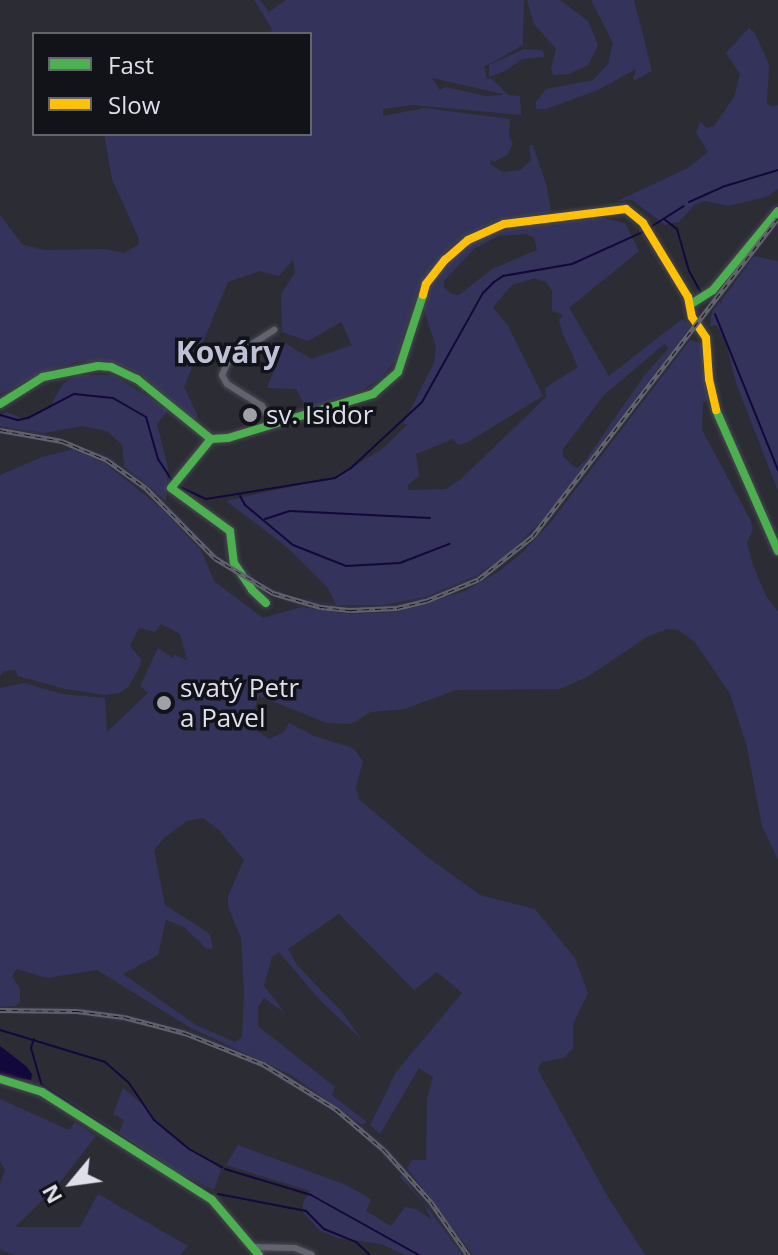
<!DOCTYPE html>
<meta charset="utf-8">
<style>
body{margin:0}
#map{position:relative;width:778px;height:1255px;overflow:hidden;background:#2c2c35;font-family:"Open Sans",sans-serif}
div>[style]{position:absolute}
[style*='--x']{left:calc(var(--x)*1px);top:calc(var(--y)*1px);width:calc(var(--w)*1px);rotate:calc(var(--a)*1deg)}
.built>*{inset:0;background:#2f2f45}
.green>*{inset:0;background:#34335b}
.water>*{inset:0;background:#13083b}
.stream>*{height:2px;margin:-1px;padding:0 1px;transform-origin:1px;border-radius:1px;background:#13083b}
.roads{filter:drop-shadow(0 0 2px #494951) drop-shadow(0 0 2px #494951)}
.street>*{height:6px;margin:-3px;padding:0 3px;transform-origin:3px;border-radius:3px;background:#63636f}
.fast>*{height:8px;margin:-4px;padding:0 4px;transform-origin:4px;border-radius:4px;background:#4caf50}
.slow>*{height:8px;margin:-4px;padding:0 4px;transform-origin:4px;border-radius:4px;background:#ffc107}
.rail>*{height:5px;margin-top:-2.5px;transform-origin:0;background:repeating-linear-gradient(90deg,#121219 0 6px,#62626b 0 12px);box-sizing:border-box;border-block:2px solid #62626b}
.dots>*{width:22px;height:22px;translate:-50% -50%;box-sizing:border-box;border:4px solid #121219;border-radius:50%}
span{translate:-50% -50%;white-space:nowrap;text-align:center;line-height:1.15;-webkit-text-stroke:7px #121219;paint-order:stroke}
.poi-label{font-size:26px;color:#dedfea}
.left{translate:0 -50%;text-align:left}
.quarter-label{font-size:30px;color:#bec0d5;font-weight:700}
.legend{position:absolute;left:32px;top:32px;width:280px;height:104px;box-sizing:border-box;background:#121219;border:2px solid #64646d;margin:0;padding:10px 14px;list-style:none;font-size:24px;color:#dedfea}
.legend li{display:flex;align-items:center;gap:16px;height:40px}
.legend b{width:40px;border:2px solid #64646d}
.north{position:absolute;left:32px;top:1143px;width:80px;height:80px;-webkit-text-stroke:6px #121219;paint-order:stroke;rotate:241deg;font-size:22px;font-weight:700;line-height:32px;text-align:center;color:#dedfea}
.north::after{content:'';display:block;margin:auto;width:28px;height:36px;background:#dedfea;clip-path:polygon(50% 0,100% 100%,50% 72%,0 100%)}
</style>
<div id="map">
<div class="built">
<i style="clip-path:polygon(778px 212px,778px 225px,536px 538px,481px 582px,427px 605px,398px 612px,351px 614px,301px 607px,271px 596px,213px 561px,143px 491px,105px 463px,61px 445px,0 434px,0 426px,44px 433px,109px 456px,149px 485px,218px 555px,247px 576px,290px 596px,351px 606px,396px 604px,425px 597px,477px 575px,530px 533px)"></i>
<i style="clip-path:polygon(0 1007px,77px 1007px,125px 1014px,186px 1029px,265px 1061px,338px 1106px,387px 1147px,434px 1199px,473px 1255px,463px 1255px,411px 1184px,368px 1141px,334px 1112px,261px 1068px,202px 1042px,144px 1026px,77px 1015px,0 1014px)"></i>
</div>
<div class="green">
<i style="clip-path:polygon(evenodd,254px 0,260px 0,269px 12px,286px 0,524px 0,523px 45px,484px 67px,487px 79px,491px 78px,508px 95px,520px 96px,521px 115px,413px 105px,383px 109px,383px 116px,424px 108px,510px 119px,509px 137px,513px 143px,507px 155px,494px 162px,491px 159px,490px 164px,503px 172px,521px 170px,531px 160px,529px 145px,533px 145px,547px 187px,551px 212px,500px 220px,466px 235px,448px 249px,418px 290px,395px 361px,381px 378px,364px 389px,307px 410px,296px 389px,267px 388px,285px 343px,311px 359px,352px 345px,341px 322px,308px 341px,282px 332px,281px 294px,295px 273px,293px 260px,279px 276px,260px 271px,228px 282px,184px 387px,198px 416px,194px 420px,140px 374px,109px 361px,77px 362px,53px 369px,0 394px,0 215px,23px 245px,45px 250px,105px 249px,124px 253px,138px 245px,139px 239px,112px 179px,104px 134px,310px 134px,310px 34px,271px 34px,272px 29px,254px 0,432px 78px,503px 94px,503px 95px,486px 96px,445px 87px,440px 90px,432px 78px)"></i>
<i style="clip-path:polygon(527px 0,560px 0,588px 21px,598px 45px,588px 65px,569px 74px,553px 75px,551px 68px,556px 49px,534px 24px)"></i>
<i style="clip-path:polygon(591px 0,634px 0,652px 71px,633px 81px,636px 69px,598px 90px,546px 109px,536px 109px,536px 102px,546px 89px,593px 80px,608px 64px,613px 43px)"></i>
<i style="clip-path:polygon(749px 28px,754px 32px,769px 64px,767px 103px,772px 107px,778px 105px,778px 189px,766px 197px,728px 206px,705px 201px,694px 205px,679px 222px,665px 225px,632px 200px,617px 201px,688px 168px,708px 152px,696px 132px,700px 122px,707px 128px,714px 126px,734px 97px,740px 74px,726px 53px)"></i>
<i style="clip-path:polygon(524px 49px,542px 50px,545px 57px,522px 59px,507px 70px,489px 77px,489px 65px)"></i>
<i style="clip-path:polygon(evenodd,599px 217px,625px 223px,639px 251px,569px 308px,609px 376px,682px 319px,691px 326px,544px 518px,507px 555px,477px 575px,425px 597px,383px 605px,336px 605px,328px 588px,288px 548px,226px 501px,339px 476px,382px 449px,408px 424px,403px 424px,434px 363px,436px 347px,423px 307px,430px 286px,453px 258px,473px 243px,507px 228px,599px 217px,526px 234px,534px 238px,537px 250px,492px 269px,459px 295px,451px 294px,444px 287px,444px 281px,474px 249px,498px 236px,526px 234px,599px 217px,535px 278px,546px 282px,552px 291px,552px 311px,563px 315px,559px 320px,562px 332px,578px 367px,545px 388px,546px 397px,461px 479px,446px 489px,408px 490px,408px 485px,419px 476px,416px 454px,453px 439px,458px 445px,468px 442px,543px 396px,508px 326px,493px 307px,512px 285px,535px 278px,599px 217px,664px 344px,669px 348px,644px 376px,585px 461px,577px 468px,572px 465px,563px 456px,563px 449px,604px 395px,664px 344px)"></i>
<i style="clip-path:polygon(754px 256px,778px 261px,778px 491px,736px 383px,725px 339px,716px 325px,710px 326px,712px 312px,719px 302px,722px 305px,721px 301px)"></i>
<i style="clip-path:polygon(evenodd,690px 340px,702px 344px,703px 351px,708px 399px,703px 403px,702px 430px,750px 519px,753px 529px,747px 543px,753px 565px,766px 596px,778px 611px,778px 860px,762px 826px,747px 747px,730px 694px,694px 641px,678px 630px,667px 629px,647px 637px,589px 676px,560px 689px,456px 690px,405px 709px,371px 712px,351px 724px,327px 723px,259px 696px,251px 719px,252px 727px,269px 739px,284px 732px,289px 723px,314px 736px,353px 748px,363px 761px,356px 787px,359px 799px,426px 856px,480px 895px,535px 909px,575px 958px,588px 993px,573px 1024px,573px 1049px,563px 1058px,541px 1062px,538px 1070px,605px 1192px,645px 1255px,473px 1255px,407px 1168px,412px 1160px,426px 1160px,427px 1099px,433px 1077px,419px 1068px,380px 1134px,370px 1125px,396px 1072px,462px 993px,437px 972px,414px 990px,339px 914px,288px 949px,297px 965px,342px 1012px,361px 1039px,321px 1001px,279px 952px,272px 957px,264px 986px,285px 1013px,264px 998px,258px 1007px,258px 1026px,335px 1087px,332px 1095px,367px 1122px,362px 1125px,291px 1075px,189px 1027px,97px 970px,47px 978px,17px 969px,12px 976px,20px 989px,20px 1002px,16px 1006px,0 1007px,0 688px,24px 683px,63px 694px,105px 698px,107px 732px,148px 693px,140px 686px,158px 648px,173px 658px,175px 655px,187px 660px,180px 634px,161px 624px,155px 632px,139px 628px,130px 646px,141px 659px,140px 666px,129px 686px,120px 693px,104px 695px,65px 689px,18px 676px,15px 670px,4px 671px,0 676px,0 475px,42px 457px,74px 449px,105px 463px,160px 507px,201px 550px,214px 581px,263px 618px,301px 607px,351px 614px,398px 612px,465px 591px,498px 572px,524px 551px,550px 523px,690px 340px,203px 818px,219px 830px,244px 860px,228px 896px,228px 907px,241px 938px,244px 991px,242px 1037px,235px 1042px,196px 1025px,123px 974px,158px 955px,166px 920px,184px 927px,207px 949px,213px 948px,210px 934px,165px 905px,154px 850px,165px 837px,187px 821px,203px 818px)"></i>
<i style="clip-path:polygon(76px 375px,114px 375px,168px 410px,157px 424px,168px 468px,166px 501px,124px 466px,122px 445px,107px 431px,82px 426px,44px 433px,0 426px,0 417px,6px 412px,24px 419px,49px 408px,63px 384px)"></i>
<i style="clip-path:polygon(123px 1088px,142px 1104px,166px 1132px,221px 1169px,214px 1190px,175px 1170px,119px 1133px,124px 1120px,113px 1114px)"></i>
<i style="clip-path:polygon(0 1099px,69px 1130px,75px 1122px,96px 1136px,57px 1186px,15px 1227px,80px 1227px,98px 1194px,188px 1246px,180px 1255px,15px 1255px,0 1250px,0 1184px,5px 1170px,0 1161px)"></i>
<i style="clip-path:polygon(238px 1145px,346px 1185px,371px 1199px,366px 1211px,391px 1226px,405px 1207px,416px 1209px,432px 1220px,422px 1201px,400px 1177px,402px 1174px,463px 1255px,405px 1255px,381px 1244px,338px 1238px,320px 1231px,303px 1212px,303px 1203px,310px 1191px,226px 1165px)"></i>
</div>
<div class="water">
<i style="clip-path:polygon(0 1046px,26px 1066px,32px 1074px,31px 1080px,0 1076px)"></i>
</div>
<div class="stream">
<i style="--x:689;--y:202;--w:36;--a:-24"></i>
<i style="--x:722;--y:187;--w:59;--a:-16.9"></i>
<i style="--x:664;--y:219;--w:16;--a:38"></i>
<i style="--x:677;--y:229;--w:44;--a:74.1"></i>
<i style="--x:689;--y:271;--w:26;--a:61"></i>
<i style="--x:649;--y:228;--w:41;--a:-32.2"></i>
<i style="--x:715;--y:314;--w:168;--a:68"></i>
<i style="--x:0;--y:415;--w:19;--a:16"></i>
<i style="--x:18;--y:420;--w:10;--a:-11"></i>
<i style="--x:28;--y:418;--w:52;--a:-27.6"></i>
<i style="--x:74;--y:394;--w:39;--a:6"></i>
<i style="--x:113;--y:398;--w:38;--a:30"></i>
<i style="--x:146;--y:417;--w:44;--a:74.1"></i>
<i style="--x:158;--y:459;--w:27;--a:57"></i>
<i style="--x:178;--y:486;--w:31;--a:25"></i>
<i style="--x:206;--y:499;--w:131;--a:-9.2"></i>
<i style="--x:335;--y:478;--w:19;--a:-32"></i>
<i style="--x:351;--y:468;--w:97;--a:-42.9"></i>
<i style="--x:422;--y:402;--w:125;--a:-60.8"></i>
<i style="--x:483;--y:293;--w:16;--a:-45"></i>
<i style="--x:494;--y:282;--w:11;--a:-34"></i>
<i style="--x:503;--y:276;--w:70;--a:-9.9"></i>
<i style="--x:572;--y:264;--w:78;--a:-24.3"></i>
<i style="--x:240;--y:496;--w:10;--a:61"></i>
<i style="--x:245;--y:505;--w:62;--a:39.8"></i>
<i style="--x:293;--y:545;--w:57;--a:21.6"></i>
<i style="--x:346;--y:566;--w:54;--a:-3.2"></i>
<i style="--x:400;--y:563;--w:53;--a:-21.2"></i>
<i style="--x:265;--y:519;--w:26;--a:-18"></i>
<i style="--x:290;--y:511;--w:140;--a:2.9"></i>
<i style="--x:0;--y:1030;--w:110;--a:16.9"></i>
<i style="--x:105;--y:1062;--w:32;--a:41"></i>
<i style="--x:129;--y:1083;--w:45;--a:56"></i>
<i style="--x:154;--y:1120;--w:45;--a:39.6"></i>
<i style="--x:189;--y:1149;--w:38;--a:29"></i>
<i style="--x:34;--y:1039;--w:9;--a:108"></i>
<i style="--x:31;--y:1048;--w:37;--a:74"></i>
<i style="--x:41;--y:1084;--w:153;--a:33.3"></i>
<i style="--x:225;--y:1169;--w:90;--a:16.8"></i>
<i style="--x:311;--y:1195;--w:124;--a:29.1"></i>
<i style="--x:182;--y:1176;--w:34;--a:30"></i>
<i style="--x:218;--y:1194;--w:90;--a:10.9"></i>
<i style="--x:306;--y:1211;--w:25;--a:45"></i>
<i style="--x:324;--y:1229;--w:35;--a:22"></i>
<i style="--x:356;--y:1242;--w:19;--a:43"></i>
</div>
<div class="roads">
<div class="street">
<i style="--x:272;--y:424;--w:21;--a:-119"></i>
<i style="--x:262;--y:406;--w:41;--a:-147.8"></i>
<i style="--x:227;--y:384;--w:10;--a:-119"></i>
<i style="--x:222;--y:375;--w:17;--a:-66"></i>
<i style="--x:229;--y:359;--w:54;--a:-32.8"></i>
<i style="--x:252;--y:1247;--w:43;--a:1.3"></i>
<i style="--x:295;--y:1248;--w:18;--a:22"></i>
</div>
<div class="fast">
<i style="--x:691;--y:304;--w:26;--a:-32"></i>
<i style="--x:713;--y:290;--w:102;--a:-50.6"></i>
<i style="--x:0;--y:404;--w:51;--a:-32.1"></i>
<i style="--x:43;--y:377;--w:56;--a:-11.3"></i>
<i style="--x:98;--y:366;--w:13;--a:4"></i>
<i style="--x:111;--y:367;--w:29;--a:25"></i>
<i style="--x:137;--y:379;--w:95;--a:39"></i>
<i style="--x:211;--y:439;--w:17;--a:-3"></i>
<i style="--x:228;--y:438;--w:152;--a:-16.9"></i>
<i style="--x:373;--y:394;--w:33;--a:-41"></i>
<i style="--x:398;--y:372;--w:81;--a:-72"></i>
<i style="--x:716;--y:410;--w:154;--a:66.3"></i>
<i style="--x:211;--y:439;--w:63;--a:129.2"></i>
<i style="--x:171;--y:488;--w:73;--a:36.1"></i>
<i style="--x:230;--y:531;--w:32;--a:83"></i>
<i style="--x:234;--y:563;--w:32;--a:56"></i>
<i style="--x:252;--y:590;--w:19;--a:43"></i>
<i style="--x:0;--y:1079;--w:44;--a:17.2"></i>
<i style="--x:42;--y:1092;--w:201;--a:32.4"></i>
<i style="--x:212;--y:1200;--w:72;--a:49.5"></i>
</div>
<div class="slow">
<i style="--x:423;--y:295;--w:11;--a:-75"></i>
<i style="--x:426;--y:284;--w:31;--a:-52"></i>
<i style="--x:445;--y:260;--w:30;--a:-41"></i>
<i style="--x:468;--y:240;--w:39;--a:-24"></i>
<i style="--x:504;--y:224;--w:123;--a:-7"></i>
<i style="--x:626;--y:209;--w:22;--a:39"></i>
<i style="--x:643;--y:223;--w:87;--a:58.7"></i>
<i style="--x:688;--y:297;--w:20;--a:79"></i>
<i style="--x:692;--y:317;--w:25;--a:56"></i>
<i style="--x:706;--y:338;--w:41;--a:85.8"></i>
<i style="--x:709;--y:379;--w:32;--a:77"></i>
</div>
</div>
<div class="rail">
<i style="--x:0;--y:430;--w:63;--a:10.1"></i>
<i style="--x:62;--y:441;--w:49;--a:22.9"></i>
<i style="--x:107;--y:460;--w:48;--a:35.7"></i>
<i style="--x:146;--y:488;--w:98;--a:45.4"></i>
<i style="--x:215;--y:558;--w:68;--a:31.1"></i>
<i style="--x:273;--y:593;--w:50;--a:16.3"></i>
<i style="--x:321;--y:607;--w:30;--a:6"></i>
<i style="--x:351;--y:610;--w:46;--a:-2.5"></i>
<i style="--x:397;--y:608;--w:30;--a:-14"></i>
<i style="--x:426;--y:601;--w:57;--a:-22.5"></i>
<i style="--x:479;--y:579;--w:69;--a:-38.5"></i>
<i style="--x:533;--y:536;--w:401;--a:-52.4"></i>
<i style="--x:0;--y:1010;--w:77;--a:0.7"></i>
<i style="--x:77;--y:1011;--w:47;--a:7.3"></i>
<i style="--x:124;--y:1017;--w:63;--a:14.7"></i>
<i style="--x:185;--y:1033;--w:84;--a:21.7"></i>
<i style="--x:263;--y:1064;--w:86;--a:31.7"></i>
<i style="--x:336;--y:1109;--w:63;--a:40.5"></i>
<i style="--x:384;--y:1150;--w:70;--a:47.9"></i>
<i style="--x:431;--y:1202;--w:65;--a:55.1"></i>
</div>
<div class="dots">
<i style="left:250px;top:415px;background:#a0a0ab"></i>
<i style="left:164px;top:703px;background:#a0a0ab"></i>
</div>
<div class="poi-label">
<span class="left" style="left:266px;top:415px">sv. Isidor</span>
<span class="left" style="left:180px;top:703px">svatý Petr<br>a Pavel</span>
</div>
<div class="quarter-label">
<span style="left:228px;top:352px">Kováry</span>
</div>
<ul class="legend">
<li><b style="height:10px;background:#4caf50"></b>Fast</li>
<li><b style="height:10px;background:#ffc107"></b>Slow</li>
</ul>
<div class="north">N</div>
</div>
